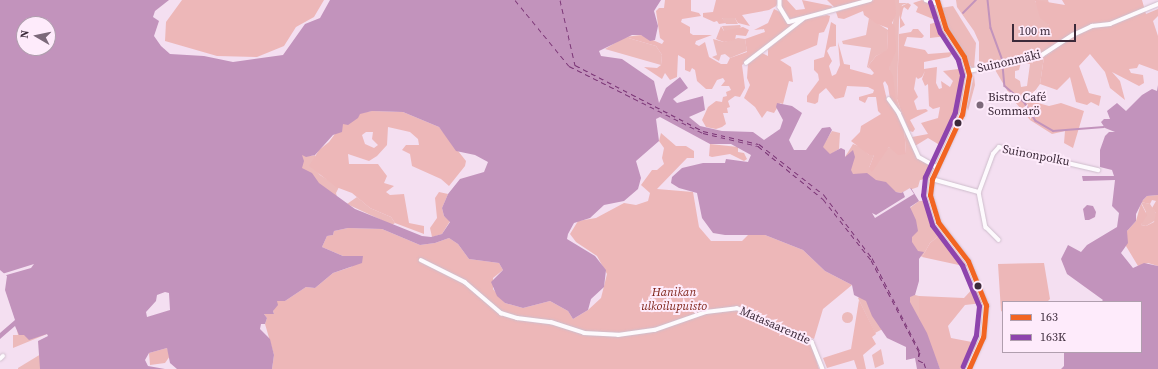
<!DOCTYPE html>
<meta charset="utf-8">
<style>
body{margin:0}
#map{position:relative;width:1158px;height:369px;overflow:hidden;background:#f4dff1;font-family:"Source Serif 4",serif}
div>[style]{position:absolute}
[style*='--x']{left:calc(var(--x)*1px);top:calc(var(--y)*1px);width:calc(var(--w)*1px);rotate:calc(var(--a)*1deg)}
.green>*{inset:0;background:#ecbabb}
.round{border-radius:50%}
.forest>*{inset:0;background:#edb7b8}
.water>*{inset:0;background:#c293bc}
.pier>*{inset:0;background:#f4dff1}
.stream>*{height:1.5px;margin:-0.75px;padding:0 0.75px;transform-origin:0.75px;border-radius:0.75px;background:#c293bc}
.ferry>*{height:1px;margin-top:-0.5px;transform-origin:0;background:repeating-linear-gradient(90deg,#7b3576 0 5px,transparent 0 9px)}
.roads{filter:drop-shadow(0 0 1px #cebdcc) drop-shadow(0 0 1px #cebdcc)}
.minor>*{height:3.5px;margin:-1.75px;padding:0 1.75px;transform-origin:1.75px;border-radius:1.75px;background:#fdfafd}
.tertiary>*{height:4.5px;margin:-2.25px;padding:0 2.25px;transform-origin:2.25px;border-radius:2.25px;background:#fdfafd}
.bus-1>*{height:5px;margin:-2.5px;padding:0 2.5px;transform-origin:2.5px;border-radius:2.5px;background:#f26522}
.bus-2>*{height:5px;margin:-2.5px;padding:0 2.5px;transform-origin:2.5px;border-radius:2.5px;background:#8e44ad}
.dots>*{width:11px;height:11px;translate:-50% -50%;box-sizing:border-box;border:2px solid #feebfb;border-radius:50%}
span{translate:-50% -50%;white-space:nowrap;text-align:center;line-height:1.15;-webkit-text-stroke:4px #feebfb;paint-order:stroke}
.street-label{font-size:12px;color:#3c2a3a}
.poi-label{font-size:12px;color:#3c2a3a}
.left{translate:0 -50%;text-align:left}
.park-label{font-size:12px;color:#7b1e13;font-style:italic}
.legend{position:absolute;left:1002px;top:301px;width:140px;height:52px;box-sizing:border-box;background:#feebfb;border:1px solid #b09eae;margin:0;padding:5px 7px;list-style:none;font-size:12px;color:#3c2a3a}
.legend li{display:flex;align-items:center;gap:8px;height:20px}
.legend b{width:20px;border:1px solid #b09eae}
.north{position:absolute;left:16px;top:16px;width:40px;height:40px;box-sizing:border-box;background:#feebfb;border:1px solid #b09eae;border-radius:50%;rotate:279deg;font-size:11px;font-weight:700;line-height:16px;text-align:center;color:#3c2a3a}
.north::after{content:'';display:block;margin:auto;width:14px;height:18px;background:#7c697a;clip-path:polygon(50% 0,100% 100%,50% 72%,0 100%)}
.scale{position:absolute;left:1012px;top:24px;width:64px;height:18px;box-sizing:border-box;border:2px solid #3c2a3a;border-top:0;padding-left:5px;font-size:12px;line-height:14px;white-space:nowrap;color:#3c2a3a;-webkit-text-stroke:3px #feebfb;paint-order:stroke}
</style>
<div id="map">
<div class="green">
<i style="clip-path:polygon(895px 0,899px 0,899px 3px,908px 3px,902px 5px,899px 20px,897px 99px,903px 117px,897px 109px,889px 68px)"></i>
<i style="clip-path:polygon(evenodd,956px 0,1048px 0,1049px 3px,1035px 1px,1049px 25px,1052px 52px,1044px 57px,1040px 84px,1035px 91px,1011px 97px,994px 68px,1021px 62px,1022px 56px,979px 66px,979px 42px,974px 31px,957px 7px,956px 0,1021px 62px,1030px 64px,1027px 86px,1021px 87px,1020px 81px,1015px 78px,1015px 71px,1019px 70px,1021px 62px)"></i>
<i style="clip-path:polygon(953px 6px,976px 43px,974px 68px,971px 67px,951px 34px,941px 8px)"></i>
<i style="clip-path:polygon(722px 18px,735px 18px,738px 24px,726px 24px)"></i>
<i style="clip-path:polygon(869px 18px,888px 30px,887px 51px,876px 56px,868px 66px,870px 69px,867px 67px,871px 48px,843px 44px,842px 41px,866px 35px)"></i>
<i style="clip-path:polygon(740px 25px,741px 27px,734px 31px,724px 31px,722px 26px)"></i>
<i style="clip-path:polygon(625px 37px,656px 46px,662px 55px,661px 65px,605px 49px)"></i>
<i style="clip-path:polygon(738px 38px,745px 39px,747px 51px,730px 58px,725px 54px,721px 55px,719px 61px,712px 57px,717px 55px,713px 39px,724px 42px)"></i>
<i style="clip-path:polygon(974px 75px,975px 85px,968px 111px,967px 107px)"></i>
<i style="clip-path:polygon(904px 125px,916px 156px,933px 168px,929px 179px,920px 180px,918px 187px,901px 193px,855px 183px,845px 157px,853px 144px,861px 147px,869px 155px,874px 155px,869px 168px,889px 147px,906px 154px)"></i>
<i style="clip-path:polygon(832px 131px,840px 133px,839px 149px,809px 168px)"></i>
<i style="clip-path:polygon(304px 150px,311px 156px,315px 155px,315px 169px,320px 175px,339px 187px,336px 193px,337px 197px,313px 193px,297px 157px)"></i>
<i style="clip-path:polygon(357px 197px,370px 208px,391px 217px,395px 223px,392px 225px,347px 204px)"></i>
<i style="clip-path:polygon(919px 201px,926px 201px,932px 224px,941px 234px,930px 243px,922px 257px,899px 233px,895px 219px)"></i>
<i style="clip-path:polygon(1141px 202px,1150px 204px,1156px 213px,1156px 220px,1146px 226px,1141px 225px,1146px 212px)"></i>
<i style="clip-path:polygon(871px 290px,898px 321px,875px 333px,858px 298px)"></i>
<i style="clip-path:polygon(915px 295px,919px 296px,919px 318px,927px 333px,900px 298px)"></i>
<i class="round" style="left:841.5px;top:311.5px;width:11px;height:11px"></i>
<i style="clip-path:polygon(16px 325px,47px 334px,13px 348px,13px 335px,18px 335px)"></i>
<i style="clip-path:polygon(881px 349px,884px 364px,875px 368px,872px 355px)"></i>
<i style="clip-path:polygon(41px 354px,40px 369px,18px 369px,18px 368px)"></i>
</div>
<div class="forest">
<i style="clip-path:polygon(182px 0,324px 0,314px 17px,296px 27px,284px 46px,257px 57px,217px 56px,165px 41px,166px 22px)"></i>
<i style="clip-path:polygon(665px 0,691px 0,691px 11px,699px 13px,701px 16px,682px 19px,681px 22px,690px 27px,690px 33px,693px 35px,712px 35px,696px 41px,695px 44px,699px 46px,705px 42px,709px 57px,721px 64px,727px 64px,730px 58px,747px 52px,745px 39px,765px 32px,764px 29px,754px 30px,768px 23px,774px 9px,780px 12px,788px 23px,799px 20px,742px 65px,745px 88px,740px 97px,735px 96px,728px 101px,730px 107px,727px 108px,728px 113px,723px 113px,726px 124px,722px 127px,716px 129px,706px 127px,702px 120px,708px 107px,716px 101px,722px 102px,723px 97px,727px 96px,726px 92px,731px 90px,729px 86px,721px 86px,725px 81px,723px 78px,717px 80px,712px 89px,706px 89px,697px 81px,695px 70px,692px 68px,690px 72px,685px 70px,685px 59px,678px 55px,677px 77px,670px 80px,665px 73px,662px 79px,644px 67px,657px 68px,661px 65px,662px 55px,656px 46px,625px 37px,641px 35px,662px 44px,664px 41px,660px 38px,656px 11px,659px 8px,664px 8px)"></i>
<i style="clip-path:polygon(716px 0,779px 0,776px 6px,769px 10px,742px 15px,750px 26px,738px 23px,735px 18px,722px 18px,726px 23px,719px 24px,717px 21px,714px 22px,703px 17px,703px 13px,713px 12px)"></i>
<i style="clip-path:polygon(781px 0,787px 0,796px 10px,805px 9px,802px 0,832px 6px,831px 10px,790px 19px,781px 7px)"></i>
<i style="clip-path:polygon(827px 0,866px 0,836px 9px)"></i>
<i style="clip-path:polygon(874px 0,895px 0,896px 14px,892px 23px,895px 27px,896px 51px,889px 68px,893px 76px,897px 109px,890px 99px,888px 86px,885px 81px,883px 83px,887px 100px,904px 125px,906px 154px,898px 155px,889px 147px,872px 172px,869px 168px,874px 155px,869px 155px,851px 141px,860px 132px,861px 126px,881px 114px,878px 111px,876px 97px,868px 97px,865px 103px,859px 100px,859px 97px,873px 93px,874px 90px,868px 87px,847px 86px,844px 97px,835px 99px,826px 88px,819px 94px,818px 102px,815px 104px,807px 102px,807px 96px,819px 80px,818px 74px,814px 70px,814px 60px,824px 57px,831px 22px,836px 25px,836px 46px,830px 47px,827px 51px,832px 61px,829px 66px,832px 76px,836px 74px,840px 65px,838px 42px,844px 64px,850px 65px,850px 69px,872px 75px,874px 73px,868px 66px,876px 56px,887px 50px,888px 28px,877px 24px,864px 15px,863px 11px,844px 19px,838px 18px,836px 12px)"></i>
<i style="clip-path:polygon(922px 0,935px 7px,939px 18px,933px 19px,916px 12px,918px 7px,913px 3px)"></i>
<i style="clip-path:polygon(1035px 0,1065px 5px,1062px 0,1142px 0,1146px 14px,1158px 9px,1158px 16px,1153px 21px,1158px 36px,1158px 71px,1139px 64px,1137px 68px,1129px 69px,1131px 73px,1143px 75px,1144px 83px,1139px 86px,1112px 72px,1120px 81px,1125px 100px,1110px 88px,1105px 72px,1090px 54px,1079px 66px,1089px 93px,1101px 96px,1099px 106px,1091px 102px,1087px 105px,1076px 102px,1070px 77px,1057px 90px,1040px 84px,1044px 57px,1052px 52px,1045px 38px,1049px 25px,1040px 18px)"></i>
<i style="clip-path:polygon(908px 3px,911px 5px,908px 10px,904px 7px,903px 9px,901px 18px,905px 25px,900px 28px,900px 7px)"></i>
<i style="clip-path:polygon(827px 15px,830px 16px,829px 21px,824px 32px,819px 33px,817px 45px,780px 60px,791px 67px,793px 82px,789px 81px,783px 104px,780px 103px,774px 113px,767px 111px,762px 118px,755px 107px,744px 98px,750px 85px,747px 78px,748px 64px,762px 53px,768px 56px,768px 49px,805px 19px)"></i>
<i style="clip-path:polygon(941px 21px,947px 36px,930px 38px,930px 24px)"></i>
<i style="clip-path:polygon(721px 26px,724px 31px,743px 27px,749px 30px,746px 36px,736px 35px,735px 40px,724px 42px,716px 39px)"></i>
<i style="clip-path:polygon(913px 29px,918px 29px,924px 36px,922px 38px,907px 37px,904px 46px,925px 50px,928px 54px,954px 52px,949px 57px,924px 62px,924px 69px,937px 67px,936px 83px,939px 89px,942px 88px,941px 81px,950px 87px,953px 81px,943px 71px,966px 68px,961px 108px,943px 145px,938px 144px,928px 138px,915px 146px,912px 137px,928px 134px,921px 123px,938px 118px,940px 107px,933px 109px,929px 106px,928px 84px,925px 86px,922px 79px,925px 71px,922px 77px,918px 79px,916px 77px,914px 89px,918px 97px,914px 101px,917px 110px,926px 109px,928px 111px,910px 120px,915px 129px,913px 132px,909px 131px,903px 117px,897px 99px,899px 34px,911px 32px)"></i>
<i style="clip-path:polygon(1035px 91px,1038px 103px,1049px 106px,1061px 103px,1084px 111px,1073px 148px,1064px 143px,1065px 131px,1052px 134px,1030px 120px,1011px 97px)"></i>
<i style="clip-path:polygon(evenodd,372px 111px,403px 112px,439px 127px,466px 161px,465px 166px,449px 186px,441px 179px,412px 166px,410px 154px,402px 150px,406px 145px,419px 145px,418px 139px,410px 132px,388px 127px,387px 145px,377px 156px,369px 161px,348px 154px,349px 164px,378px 164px,387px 176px,384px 183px,394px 186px,386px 192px,390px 195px,404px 194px,409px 223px,424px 226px,424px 234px,395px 223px,391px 217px,370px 208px,352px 193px,336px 187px,309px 166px,319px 150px,329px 142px,343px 123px,360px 113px,372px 111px,366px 132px,373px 132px,372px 139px,378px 145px,374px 148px,365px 144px,362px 135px,366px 132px)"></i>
<i style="clip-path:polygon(661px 133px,676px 146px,686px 146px,694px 151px,694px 158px,687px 158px,657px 189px,693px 192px,699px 227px,711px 241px,742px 241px,748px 235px,765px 235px,803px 250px,825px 271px,852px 285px,823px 309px,814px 339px,798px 332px,795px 335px,812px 346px,819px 369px,272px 369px,274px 355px,265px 324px,267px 318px,264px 314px,274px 314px,273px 311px,277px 301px,285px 301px,306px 287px,315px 288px,333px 273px,351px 267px,362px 256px,343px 256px,322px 247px,327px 236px,333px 235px,334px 231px,348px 228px,382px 229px,420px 245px,435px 243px,449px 238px,458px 244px,469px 259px,499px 263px,503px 270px,493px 278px,493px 289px,505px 303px,523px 308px,550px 301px,568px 311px,573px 319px,588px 310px,601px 298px,607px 274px,597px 256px,576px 242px,570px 234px,578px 221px,596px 218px,624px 203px,636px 205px,648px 201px,650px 193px,641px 185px,652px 170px,657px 170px,664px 164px,662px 158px,664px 148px,659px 141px)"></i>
<i style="clip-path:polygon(710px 144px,738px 147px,738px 152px,744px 153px,747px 159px,744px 161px,730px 154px,712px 157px,709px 156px)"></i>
<i style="clip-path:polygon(439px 192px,448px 194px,442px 208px,444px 216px,450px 221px,442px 234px,432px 237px,430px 228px,437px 218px,435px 198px)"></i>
<i style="clip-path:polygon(1158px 195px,1158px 266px,1148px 263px,1138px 266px,1126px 246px,1127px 231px,1136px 221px,1141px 203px,1147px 215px,1141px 225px,1146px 226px,1154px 222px,1156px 213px,1152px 208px,1156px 201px,1152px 200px,1150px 204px,1141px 202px,1147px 196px)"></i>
<i style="clip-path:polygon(941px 234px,968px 267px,922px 257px,930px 243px)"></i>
<i style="clip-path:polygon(1044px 263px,1050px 299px,1047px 302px,1003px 302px,1003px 312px,1001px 311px,998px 264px)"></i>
<i style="clip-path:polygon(977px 284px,983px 303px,965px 305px,948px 326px,951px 338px,977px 343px,963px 369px,940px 369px,919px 318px,919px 296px,964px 298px)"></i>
<i style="clip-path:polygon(859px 300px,876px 334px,872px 337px,876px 344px,863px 355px,866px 369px,857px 369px,854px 360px,827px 368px,823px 358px,851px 349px)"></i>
<i style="clip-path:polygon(167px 348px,170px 356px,165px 363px,150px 365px,149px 353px)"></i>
</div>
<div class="water">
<i style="clip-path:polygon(evenodd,0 0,169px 0,155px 11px,153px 17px,159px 21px,154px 36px,161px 46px,170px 54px,204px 56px,233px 62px,283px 55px,305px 24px,320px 18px,330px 0,661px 0,654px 11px,658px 26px,655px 40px,650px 41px,641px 35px,632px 35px,599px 51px,601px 56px,622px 59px,654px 81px,659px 103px,666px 88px,680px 77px,688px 88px,673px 99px,677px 103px,703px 96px,705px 110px,689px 117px,700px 126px,722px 131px,753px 132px,764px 140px,780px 129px,783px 120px,776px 107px,777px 103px,792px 106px,802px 113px,789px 140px,794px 150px,806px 150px,822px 128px,830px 127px,832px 130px,823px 147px,830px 154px,841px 148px,845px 150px,845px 157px,853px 150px,855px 157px,851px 170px,853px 174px,867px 173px,876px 180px,886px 182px,896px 192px,901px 193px,911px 188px,919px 201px,910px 207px,916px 220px,918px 231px,912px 237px,912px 242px,918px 251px,924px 252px,919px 259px,919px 281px,915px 295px,910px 297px,910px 302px,927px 333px,940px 369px,917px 369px,915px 358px,906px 360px,906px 347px,887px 338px,872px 316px,866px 301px,854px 295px,852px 285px,825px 271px,803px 250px,765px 235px,725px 235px,713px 233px,702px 218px,697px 193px,679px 188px,671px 183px,672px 177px,682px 168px,703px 163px,725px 163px,726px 159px,748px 162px,751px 155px,731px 144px,710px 144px,660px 117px,656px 119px,659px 141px,636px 161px,641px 178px,638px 189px,624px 201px,604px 205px,590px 218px,574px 223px,568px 234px,567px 239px,595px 256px,606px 270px,604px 287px,591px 299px,588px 310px,573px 319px,568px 311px,550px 301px,523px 308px,505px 303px,497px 296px,491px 282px,503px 270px,499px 263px,469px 259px,458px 244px,449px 238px,435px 243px,420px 245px,382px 229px,348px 228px,334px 231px,333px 235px,327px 236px,322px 247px,343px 256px,363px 256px,362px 263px,333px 273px,315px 288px,306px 287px,285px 301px,277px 301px,278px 305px,273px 311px,274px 314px,264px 314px,267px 318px,265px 324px,261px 324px,260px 329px,270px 339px,274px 355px,272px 369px,177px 369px,170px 363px,167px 348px,149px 353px,145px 360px,148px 366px,165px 369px,40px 369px,38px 341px,48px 336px,47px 334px,29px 340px,24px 335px,19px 335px,15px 326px,0 339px,0 333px,15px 320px,5px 290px,7px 276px,0 270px,0 0,24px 24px,48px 24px,48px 48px,24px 48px,24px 24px,0 0,372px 111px,403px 112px,439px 127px,456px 151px,475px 155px,488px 162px,484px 172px,460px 179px,448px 194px,442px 208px,444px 216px,450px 222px,442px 234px,431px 237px,422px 236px,355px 209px,319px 183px,312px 173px,302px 168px,304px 161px,302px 155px,306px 157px,315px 155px,333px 135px,342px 132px,343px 124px,348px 125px,358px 118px,360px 114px,372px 111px,0 0,165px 292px,169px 293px,170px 310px,147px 317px,146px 312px,156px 301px,157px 295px,165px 292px)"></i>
<i style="clip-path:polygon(1158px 85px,1158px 195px,1147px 196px,1143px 200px,1136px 214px,1136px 221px,1127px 231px,1128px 243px,1121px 253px,1133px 268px,1144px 263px,1158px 266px,1158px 369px,1061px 369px,1064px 366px,1064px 352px,1141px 352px,1141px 302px,1101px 302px,1103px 300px,1067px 274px,1061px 259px,1068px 245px,1081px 252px,1087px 245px,1117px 227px,1119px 213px,1112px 206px,1115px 180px,1083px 181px,1082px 176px,1114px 176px,1112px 170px,1100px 167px,1100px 150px,1105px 136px,1109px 132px,1115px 132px,1105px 128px,1101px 122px,1104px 119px,1110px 119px,1107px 111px,1117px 103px,1126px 111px,1142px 95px,1152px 89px,1157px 91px)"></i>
<i style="clip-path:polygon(1087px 205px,1093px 206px,1096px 212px,1095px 217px,1089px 220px,1085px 220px,1083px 209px)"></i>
</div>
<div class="pier">
<i style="clip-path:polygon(910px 188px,914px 194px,875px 218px,872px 213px,876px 215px,905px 197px,903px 192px)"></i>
<i style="clip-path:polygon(34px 264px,31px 268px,3px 276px,2px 274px)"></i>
</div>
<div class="stream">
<i style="--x:988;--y:0;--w:28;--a:84"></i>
<i style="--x:991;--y:28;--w:35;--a:70"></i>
<i style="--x:963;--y:13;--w:18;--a:-45"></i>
<i style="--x:1003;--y:65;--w:21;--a:85"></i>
<i style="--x:1005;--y:86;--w:26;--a:40"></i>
<i style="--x:1025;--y:103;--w:21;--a:59"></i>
<i style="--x:1036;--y:121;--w:20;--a:30"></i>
<i style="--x:1053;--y:131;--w:51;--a:-4.5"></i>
</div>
<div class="ferry">
<i style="--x:515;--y:0;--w:85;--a:50.7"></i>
<i style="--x:569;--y:66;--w:150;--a:26.6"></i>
<i style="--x:703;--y:133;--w:57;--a:13.3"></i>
<i style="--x:758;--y:146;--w:84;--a:39.2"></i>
<i style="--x:823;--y:199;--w:78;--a:51.8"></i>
<i style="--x:871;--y:260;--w:104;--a:62.4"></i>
<i style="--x:919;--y:352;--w:8;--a:97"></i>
<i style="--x:560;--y:0;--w:67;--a:77"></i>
<i style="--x:575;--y:65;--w:144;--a:27.3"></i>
<i style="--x:703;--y:131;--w:57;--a:13.1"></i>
<i style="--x:759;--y:144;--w:83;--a:38.1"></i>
<i style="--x:824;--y:195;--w:79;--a:52.7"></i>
<i style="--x:872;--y:258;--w:106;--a:62.9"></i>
<i style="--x:920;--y:352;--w:7;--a:106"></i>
<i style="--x:918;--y:360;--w:7;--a:27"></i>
<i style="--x:924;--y:363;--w:6;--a:72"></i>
</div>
<div class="roads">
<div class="minor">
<i style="--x:780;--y:0;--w:7;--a:90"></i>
<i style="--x:780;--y:7;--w:17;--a:59"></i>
<i style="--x:789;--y:22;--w:84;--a:-15.2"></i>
<i style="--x:926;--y:0;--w:13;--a:18"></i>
<i style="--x:746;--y:63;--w:72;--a:-37.7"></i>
<i style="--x:969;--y:71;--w:75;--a:-12.4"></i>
<i style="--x:1042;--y:55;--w:37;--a:-33"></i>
<i style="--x:1073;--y:35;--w:21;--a:-25"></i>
<i style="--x:1092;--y:26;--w:18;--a:-6"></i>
<i style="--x:1110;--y:24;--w:52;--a:-22.6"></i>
<i style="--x:889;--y:99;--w:17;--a:54"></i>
<i style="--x:899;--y:113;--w:48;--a:65.6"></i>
<i style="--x:919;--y:157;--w:21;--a:29"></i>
<i style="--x:932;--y:179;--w:49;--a:15.5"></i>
<i style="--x:979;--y:192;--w:36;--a:79"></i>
<i style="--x:986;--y:227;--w:18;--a:45"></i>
<i style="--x:979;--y:192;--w:40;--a:-69.8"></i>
<i style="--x:993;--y:154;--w:9;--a:-49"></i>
<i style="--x:999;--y:147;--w:102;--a:13.1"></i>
<i style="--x:421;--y:260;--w:49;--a:26.6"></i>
<i style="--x:465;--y:282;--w:48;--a:40.7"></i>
<i style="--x:501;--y:313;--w:17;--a:17"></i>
<i style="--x:517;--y:318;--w:34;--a:7"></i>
<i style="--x:551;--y:322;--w:35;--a:18"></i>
<i style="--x:584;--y:333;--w:34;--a:3"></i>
<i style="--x:618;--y:335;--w:37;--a:-8"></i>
<i style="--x:655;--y:330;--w:54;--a:-19.4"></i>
<i style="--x:706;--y:312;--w:31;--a:-7"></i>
<i style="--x:737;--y:308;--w:82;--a:24.4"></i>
<i style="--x:812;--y:342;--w:29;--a:68"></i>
<i style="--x:0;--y:359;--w:4;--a:-45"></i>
</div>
<div class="tertiary">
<i style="--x:937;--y:0;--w:30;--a:73"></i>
<i style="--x:946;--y:29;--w:33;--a:57"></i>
<i style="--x:964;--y:57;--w:19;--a:74"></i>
<i style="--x:969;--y:75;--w:40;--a:100"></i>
<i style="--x:962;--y:114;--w:72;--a:114.8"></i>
<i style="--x:932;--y:179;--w:16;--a:97"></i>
<i style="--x:930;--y:195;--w:28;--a:73"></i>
<i style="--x:938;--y:222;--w:49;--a:52.4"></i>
<i style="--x:968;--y:261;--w:48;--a:67.8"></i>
<i style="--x:986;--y:305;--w:32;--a:95"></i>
<i style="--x:983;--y:337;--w:35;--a:114"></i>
</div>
</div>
<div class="bus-1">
<i style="--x:937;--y:0;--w:30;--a:73"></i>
<i style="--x:946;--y:29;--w:33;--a:57"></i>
<i style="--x:964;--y:57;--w:19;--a:74"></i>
<i style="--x:969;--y:75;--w:40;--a:100"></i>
<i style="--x:962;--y:114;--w:72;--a:114.8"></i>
<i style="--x:932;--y:179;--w:16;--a:97"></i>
<i style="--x:930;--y:195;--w:28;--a:73"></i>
<i style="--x:938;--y:222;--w:49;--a:52.4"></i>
<i style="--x:968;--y:261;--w:48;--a:67.8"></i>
<i style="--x:986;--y:305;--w:32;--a:95"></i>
<i style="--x:983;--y:337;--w:35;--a:114"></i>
</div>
<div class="bus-2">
<i style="--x:930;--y:2;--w:32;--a:72"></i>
<i style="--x:940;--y:32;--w:33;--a:57"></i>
<i style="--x:958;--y:60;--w:16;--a:75"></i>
<i style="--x:962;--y:75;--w:38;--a:101"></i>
<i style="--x:955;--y:112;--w:72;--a:114.8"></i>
<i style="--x:925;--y:177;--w:18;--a:96"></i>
<i style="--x:923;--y:195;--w:31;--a:73"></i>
<i style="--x:932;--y:225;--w:50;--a:53.1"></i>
<i style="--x:962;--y:265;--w:44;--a:67.5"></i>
<i style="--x:979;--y:306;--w:29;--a:96"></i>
<i style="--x:976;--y:335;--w:34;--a:113"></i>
</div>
<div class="dots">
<i style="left:980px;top:105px;background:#7c697a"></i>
<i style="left:958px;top:123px;background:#3c2a3a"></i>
<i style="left:978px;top:286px;background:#3c2a3a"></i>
</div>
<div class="street-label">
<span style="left:1009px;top:62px;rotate:-13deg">Suinonmäki</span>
<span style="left:1036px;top:156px;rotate:11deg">Suinonpolku</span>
<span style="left:775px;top:326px;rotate:24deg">Matasaarentie</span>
</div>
<div class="poi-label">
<span class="left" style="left:988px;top:105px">Bistro Café<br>Sommarö</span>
</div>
<div class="park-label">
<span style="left:674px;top:300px">Hanikan<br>ulkoilupuisto</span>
</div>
<ul class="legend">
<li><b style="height:5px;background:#f26522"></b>163</li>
<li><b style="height:5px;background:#8e44ad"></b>163K</li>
</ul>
<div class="north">N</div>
<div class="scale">100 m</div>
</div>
